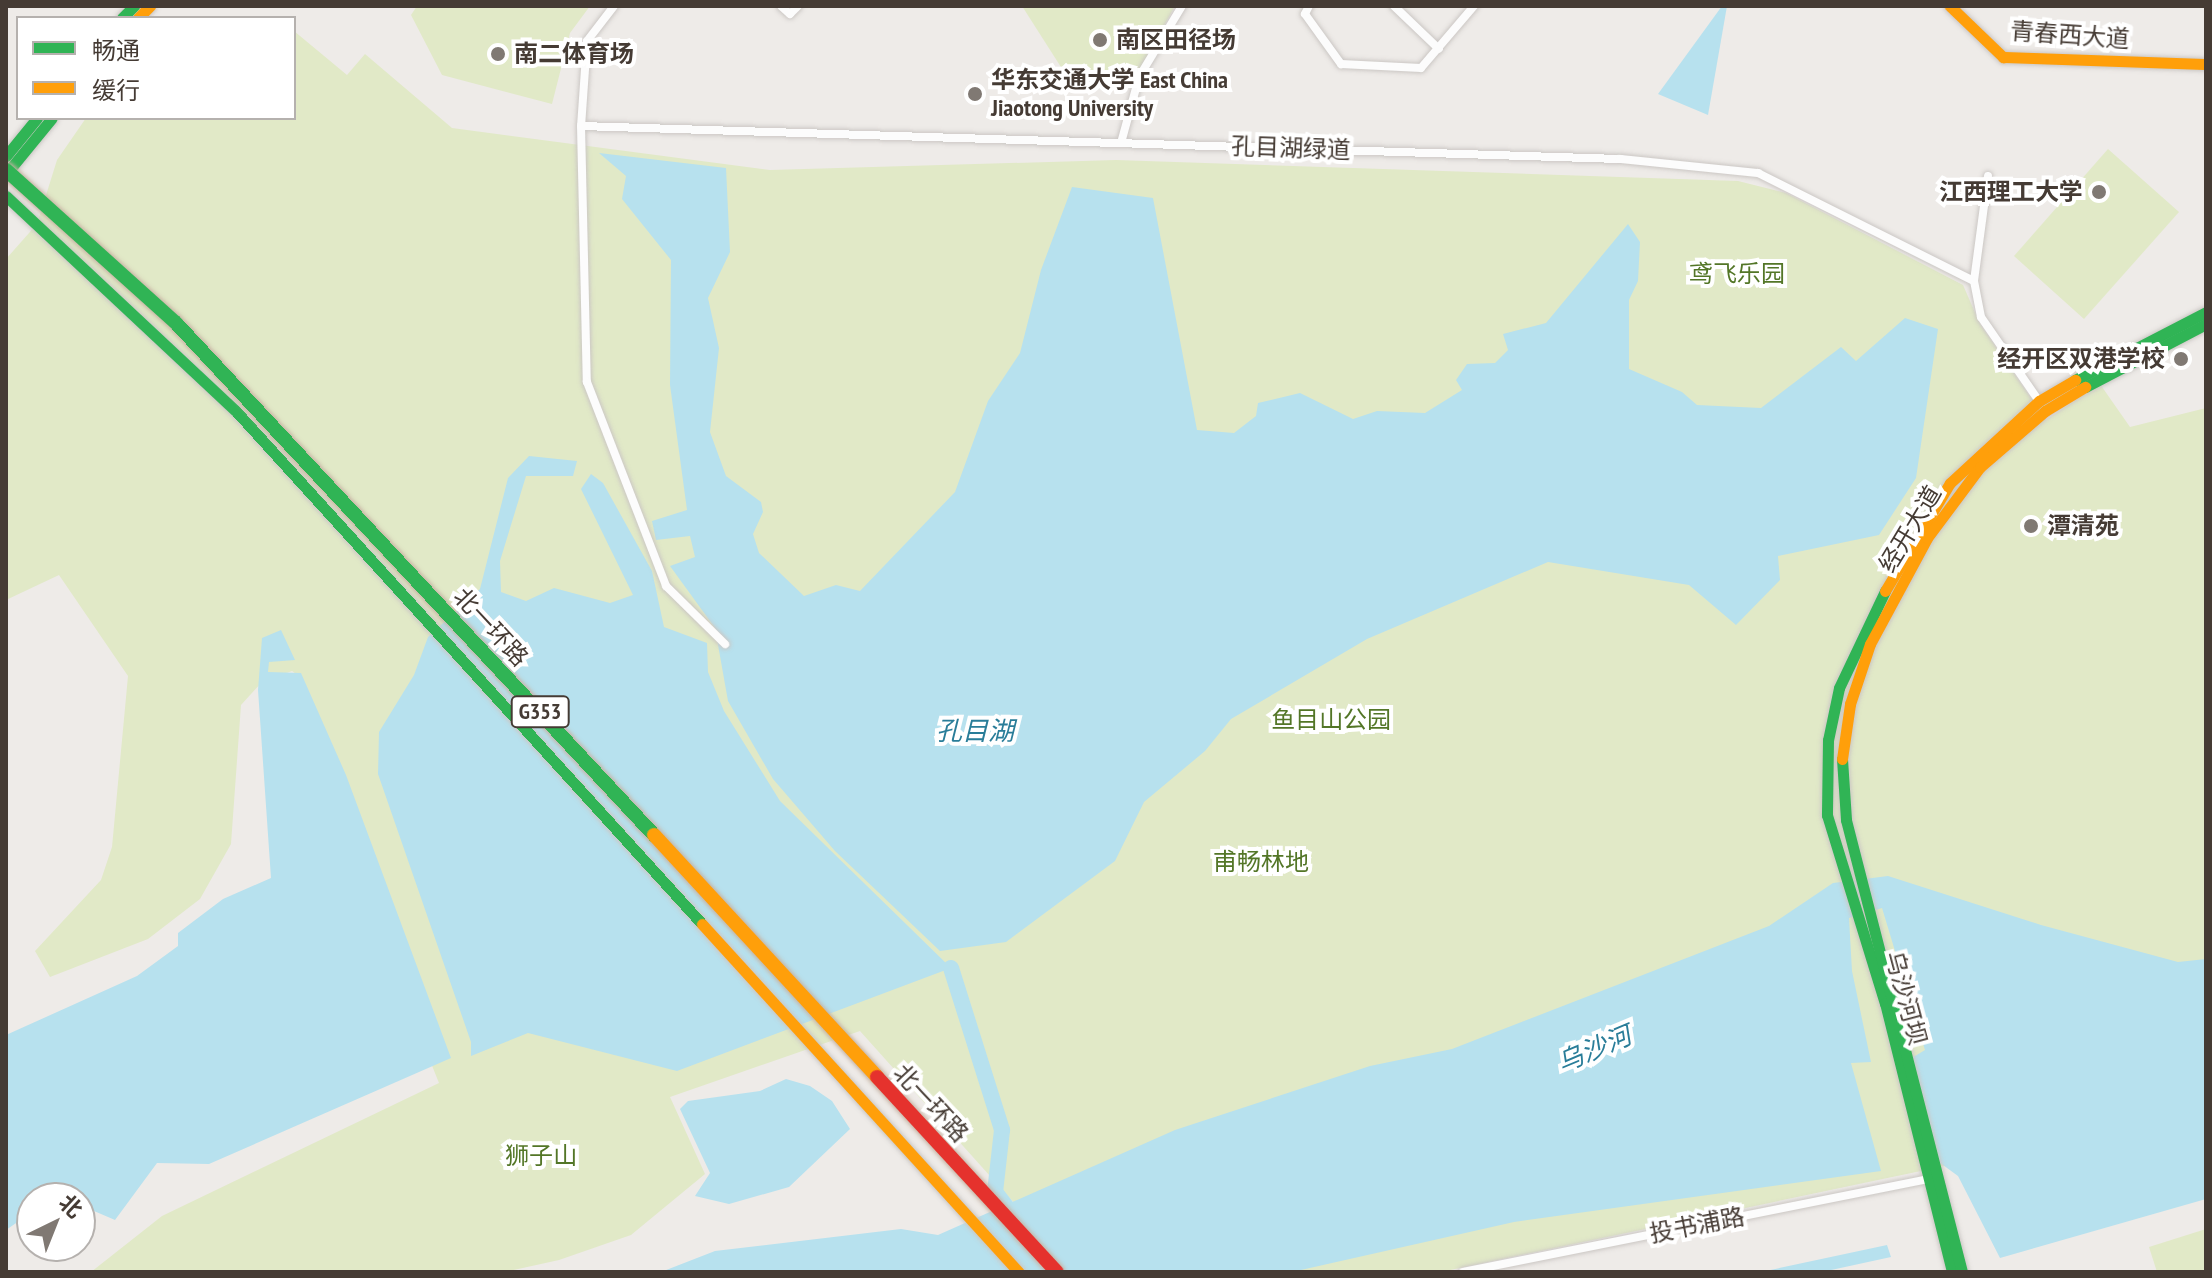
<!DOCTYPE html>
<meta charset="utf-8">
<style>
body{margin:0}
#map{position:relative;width:2212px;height:1278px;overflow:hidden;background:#eeebe8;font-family:"PT Sans Narrow","Noto Sans SC",sans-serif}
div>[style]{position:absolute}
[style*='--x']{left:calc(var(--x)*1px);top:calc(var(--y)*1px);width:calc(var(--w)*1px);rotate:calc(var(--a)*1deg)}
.green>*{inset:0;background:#e1e9c7}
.water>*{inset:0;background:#b7e1ee}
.river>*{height:16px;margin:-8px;padding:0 8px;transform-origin:8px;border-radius:8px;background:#b7e1ee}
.roads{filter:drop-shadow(0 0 2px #cbc7c4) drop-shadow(0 0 2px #cbc7c4)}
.street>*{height:8px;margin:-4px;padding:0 4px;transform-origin:4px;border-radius:4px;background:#fcfcfc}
.fast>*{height:11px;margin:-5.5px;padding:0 5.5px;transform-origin:5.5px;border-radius:5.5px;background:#30b455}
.slow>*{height:11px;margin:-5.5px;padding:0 5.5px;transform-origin:5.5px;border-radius:5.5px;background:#ff9f0a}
.bridges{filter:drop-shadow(0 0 2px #c6b3a3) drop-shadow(0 0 2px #c6b3a3)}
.fast-bridge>*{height:14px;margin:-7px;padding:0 7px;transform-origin:7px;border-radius:7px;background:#30b455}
.slow-bridge>*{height:14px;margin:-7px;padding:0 7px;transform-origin:7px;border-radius:7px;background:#ff9f0a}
.jam-bridge>*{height:14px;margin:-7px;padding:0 7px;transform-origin:7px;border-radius:7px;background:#e5322d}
.dots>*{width:22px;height:22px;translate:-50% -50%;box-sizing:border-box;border:4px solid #fff;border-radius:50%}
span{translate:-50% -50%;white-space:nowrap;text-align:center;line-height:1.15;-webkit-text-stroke:8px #fff;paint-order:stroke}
.shield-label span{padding:2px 6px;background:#fff;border:2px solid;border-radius:6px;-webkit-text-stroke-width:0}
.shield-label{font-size:22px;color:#453b34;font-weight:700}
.street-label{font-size:24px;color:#453b34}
.poi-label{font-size:24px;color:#453b34;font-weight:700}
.left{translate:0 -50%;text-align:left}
.right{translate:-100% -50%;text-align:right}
.park-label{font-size:24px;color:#537627}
.water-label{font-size:26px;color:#297d99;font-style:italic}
.frame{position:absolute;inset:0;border:8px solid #453b34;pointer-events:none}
.legend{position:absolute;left:16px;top:16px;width:280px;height:104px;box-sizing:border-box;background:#fff;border:2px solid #b5b1ae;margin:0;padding:10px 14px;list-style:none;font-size:24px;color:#453b34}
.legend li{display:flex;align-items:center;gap:16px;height:40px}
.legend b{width:40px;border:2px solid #b5b1ae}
.north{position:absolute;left:16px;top:1182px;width:80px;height:80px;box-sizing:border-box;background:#fff;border:2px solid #b5b1ae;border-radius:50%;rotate:43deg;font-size:22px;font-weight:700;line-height:32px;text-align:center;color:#453b34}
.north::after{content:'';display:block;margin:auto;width:28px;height:36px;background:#807973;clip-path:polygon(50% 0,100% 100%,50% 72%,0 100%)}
</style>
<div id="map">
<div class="green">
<i style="clip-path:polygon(417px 6px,590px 6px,570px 33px,552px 104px,442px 75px,411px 15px)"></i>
<i style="clip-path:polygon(1022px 6px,1175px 6px,1132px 83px,1066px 75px)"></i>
<i style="clip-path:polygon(294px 31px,347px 75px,365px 54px,452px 128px,770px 170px,1116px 160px,1738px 181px,1786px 193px,1963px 285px,1980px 324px,2046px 420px,2100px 384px,2130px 427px,2206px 408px,2206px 1111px,1441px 1272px,1076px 1272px,860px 1031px,670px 1097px,705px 1174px,631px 1235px,559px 1260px,505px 1272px,91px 1272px,162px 1216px,439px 1083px,286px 701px,299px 676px,292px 671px,262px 682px,241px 705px,231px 844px,200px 899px,148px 939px,50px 977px,35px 951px,101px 880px,112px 847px,128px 676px,59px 575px,6px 600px,6px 259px,37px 224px,57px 160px,86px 118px,294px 118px)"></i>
<i style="clip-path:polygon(2108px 149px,2179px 212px,2084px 319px,2014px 256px)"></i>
<i style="clip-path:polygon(2206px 1229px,2206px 1272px,2157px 1272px,2149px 1247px)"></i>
</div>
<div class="water">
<i style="clip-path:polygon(1722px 6px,1727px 6px,1708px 115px,1658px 94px)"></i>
<i style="clip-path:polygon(599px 153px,726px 168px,730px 252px,708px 298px,719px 348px,710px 432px,726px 476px,761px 502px,763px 512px,753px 534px,759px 553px,804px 596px,836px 585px,860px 591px,955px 492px,988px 401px,1020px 353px,1041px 270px,1072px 187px,1153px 198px,1197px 430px,1234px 433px,1256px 416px,1258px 403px,1300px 393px,1353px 419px,1377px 411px,1425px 413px,1462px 390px,1456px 380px,1467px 364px,1495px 363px,1508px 350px,1503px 334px,1546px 323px,1628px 224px,1640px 242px,1638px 281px,1629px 300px,1629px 369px,1682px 392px,1697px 405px,1761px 408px,1841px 347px,1856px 361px,1905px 318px,1938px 329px,1916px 478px,1879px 535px,1778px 556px,1780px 580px,1736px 625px,1689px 585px,1548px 562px,1367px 639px,1231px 719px,1205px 751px,1144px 802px,1115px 861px,1006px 942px,940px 951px,835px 851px,773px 779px,728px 701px,715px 628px,670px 566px,695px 557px,690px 536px,656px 540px,652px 521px,687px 510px,670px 385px,671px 260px,622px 199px,626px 176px)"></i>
<i style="clip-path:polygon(529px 456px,577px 461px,573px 476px,526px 476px,500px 561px,501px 592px,526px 601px,554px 588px,610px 603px,633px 595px,581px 489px,591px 474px,603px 483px,652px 571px,664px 627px,707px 643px,708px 672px,724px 711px,780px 801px,951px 968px,677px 1071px,528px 1033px,471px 1056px,471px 1042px,378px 774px,379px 732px,414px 675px,428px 637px,480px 589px,508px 478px)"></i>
<i style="clip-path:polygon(281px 630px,295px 660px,269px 662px,268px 672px,301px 673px,346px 775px,451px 1058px,209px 1164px,157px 1163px,115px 1220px,80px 1205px,80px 1198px,52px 1194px,32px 1198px,32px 1212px,6px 1230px,6px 1035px,137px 976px,178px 946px,178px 933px,223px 899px,271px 878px,258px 690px,262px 638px)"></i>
<i style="clip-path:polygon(1888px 876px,2041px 925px,2178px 962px,2206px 959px,2206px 1199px,2000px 1258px,1958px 1176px,1932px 1157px,1910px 1059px,1925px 1050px,1882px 908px,1849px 918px,1852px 971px,1871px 1062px,1851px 1063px,1881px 1171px,1514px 1222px,1292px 1272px,661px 1272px,715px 1251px,901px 1229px,938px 1235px,1175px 1130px,1370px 1066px,1452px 1049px,1769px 926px,1833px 883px)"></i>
<i style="clip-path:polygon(786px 1079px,810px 1086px,832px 1101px,850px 1129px,789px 1187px,729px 1204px,695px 1196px,710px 1173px,680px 1109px,688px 1101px,760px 1091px)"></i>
<i style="clip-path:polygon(1887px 1245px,1891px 1257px,1822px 1272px,1761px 1272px)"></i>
</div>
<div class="river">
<i style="--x:951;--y:968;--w:170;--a:72.5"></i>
<i style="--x:1002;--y:1130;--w:62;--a:96.4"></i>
<i style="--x:995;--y:1192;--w:31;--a:52"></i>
</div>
<div class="roads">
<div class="street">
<i style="--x:614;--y:6;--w:44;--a:127.6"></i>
<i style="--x:587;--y:41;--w:85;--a:94"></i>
<i style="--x:581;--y:126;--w:256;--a:88.7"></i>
<i style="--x:587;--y:382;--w:219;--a:68.8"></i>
<i style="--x:666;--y:586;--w:83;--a:44.5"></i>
<i style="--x:781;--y:6;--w:12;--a:42"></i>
<i style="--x:790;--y:14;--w:11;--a:-45"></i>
<i style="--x:1309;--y:6;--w:9;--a:117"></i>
<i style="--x:1305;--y:14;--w:62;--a:54.2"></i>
<i style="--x:1341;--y:64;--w:80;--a:2.9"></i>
<i style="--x:1421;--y:68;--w:82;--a:-49.5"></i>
<i style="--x:1394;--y:6;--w:62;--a:43.7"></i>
<i style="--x:581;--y:126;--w:1040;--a:1.82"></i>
<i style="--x:1620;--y:159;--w:139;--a:5.8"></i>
<i style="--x:1758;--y:173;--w:241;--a:26.6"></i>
<i style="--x:1121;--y:143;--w:68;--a:-74.7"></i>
<i style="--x:1139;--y:77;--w:83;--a:-58.8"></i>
<i style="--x:1988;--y:176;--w:106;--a:97.6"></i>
<i style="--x:1974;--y:281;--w:37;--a:79"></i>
<i style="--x:1981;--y:317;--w:102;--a:55.4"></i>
<i style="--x:1463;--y:1272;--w:479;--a:-11.3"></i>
</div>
<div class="fast">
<i style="--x:122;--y:18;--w:17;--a:-45"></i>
<i style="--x:6;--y:156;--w:49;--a:-50.8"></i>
<i style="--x:6;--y:174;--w:72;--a:-50.6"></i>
<i style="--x:6;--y:196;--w:313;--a:43.1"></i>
<i style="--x:235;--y:410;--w:694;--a:47.74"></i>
<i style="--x:2075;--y:380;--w:148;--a:-27.4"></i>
<i style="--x:2085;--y:387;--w:136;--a:-27.5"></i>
<i style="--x:1885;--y:591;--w:107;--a:115.4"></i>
<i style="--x:1839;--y:688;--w:53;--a:101.9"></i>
<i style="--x:1828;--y:740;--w:75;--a:90.8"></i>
<i style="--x:1827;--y:815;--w:197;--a:72.9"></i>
<i style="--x:1885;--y:1003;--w:277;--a:76"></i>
<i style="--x:1842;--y:759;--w:61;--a:86.2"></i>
<i style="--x:1846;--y:820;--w:467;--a:75.6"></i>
</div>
<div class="slow">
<i style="--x:1950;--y:6;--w:74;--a:43.9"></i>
<i style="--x:2003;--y:57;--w:203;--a:2"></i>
<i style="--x:138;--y:18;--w:17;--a:-45"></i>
<i style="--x:1885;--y:591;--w:126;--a:-59"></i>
<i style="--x:1950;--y:483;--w:121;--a:-42.7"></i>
<i style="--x:2039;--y:401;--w:42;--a:-30.3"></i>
<i style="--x:1842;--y:759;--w:56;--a:-81.7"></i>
<i style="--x:1850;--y:704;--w:63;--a:-71.6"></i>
<i style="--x:1870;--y:644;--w:120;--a:-61.7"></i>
<i style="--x:1927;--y:538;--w:89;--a:-53.3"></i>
<i style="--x:1980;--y:467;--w:86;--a:-40.7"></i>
<i style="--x:2045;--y:411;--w:47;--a:-31"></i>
<i style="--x:702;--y:924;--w:471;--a:47.7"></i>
</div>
</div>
<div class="bridges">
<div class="fast-bridge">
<i style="--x:6;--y:170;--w:229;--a:42"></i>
<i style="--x:176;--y:323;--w:700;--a:46.97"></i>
</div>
<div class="slow-bridge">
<i style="--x:654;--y:835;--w:329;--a:47.3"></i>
</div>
<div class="jam-bridge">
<i style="--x:877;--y:1077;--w:265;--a:47.3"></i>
</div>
</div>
<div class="dots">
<i style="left:1100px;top:40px;background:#807973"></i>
<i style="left:498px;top:54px;background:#807973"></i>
<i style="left:975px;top:94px;background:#807973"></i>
<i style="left:2099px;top:192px;background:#807973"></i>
<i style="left:2181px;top:359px;background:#807973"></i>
<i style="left:2031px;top:526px;background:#807973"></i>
</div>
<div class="shield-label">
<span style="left:540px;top:712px">G353</span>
</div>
<div class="street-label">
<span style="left:2070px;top:35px;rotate:4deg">青春西大道</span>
<span style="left:1291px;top:148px;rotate:2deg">孔目湖绿道</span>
<span style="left:1910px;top:529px;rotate:-59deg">经开大道</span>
<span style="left:491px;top:627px;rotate:47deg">北一环路</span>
<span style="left:1906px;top:998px;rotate:75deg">乌沙河坝</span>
<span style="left:931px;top:1103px;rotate:47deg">北一环路</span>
<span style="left:1697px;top:1225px;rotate:-11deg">投书浦路</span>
</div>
<div class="poi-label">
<span class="left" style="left:1116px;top:40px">南区田径场</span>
<span class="left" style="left:514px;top:54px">南二体育场</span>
<span class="left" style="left:991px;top:94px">华东交通大学 East China<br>Jiaotong University</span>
<span class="right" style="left:2083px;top:192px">江西理工大学</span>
<span class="right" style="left:2165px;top:359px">经开区双港学校</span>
<span class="left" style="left:2047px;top:526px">潭清苑</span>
</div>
<div class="park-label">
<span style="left:1737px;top:274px">鸢飞乐园</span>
<span style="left:1331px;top:720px">鱼目山公园</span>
<span style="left:1261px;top:862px">甫畅林地</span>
<span style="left:541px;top:1156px">狮子山</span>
</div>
<div class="water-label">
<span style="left:975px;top:731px">孔目湖</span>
<span style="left:1594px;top:1049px;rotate:-23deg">乌沙河</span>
</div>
<div class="frame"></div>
<ul class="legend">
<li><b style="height:10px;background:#30b455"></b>畅通</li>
<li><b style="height:10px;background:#ff9f0a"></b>缓行</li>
</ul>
<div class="north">北</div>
</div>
